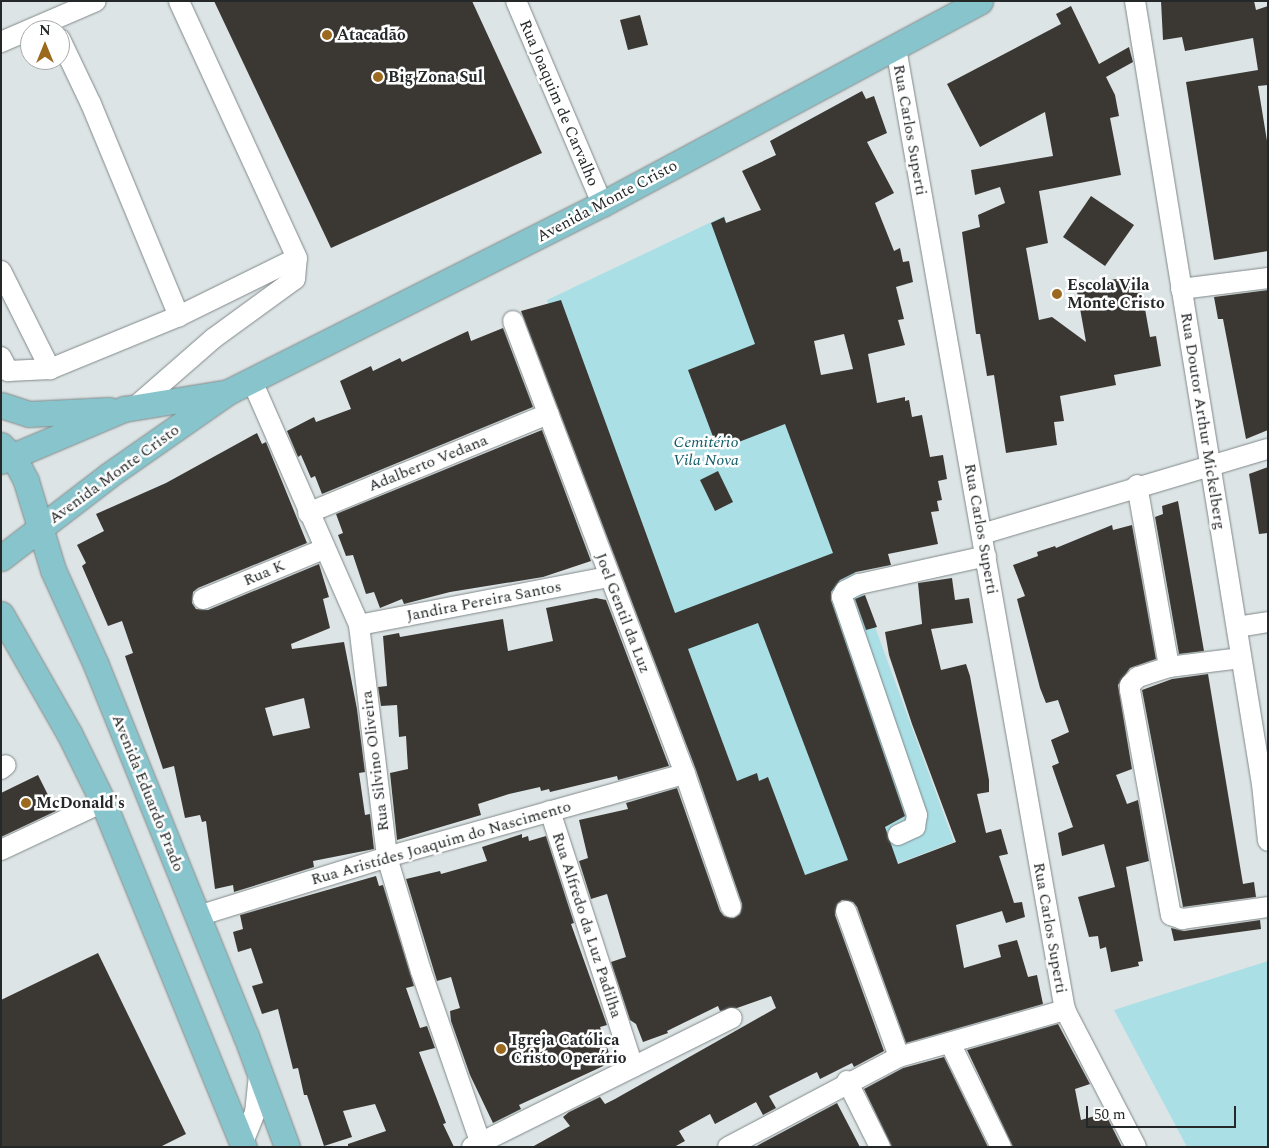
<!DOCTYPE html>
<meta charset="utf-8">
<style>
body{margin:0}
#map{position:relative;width:1269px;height:1148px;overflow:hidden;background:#dce4e5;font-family:Spectral,serif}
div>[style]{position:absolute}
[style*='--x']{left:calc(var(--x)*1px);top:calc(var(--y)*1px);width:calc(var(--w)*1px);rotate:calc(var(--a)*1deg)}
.green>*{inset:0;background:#aadfe6}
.building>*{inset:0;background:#3b3834}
.roads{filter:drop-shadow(0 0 1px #818889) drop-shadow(0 0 1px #818889)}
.minor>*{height:20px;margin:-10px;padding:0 10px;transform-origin:10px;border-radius:10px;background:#fff}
.major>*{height:25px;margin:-12.5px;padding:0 12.5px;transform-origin:12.5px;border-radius:12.5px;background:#88c4cc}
.dots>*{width:14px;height:14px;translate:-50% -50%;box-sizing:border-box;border:2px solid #fff;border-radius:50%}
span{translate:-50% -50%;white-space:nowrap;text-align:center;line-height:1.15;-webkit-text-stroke:5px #fff;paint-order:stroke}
.poi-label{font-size:16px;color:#252829;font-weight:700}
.left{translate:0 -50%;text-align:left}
.street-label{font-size:16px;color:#252829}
.park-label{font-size:16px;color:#0f5c65;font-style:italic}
.frame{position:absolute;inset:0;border:2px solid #252829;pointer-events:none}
.north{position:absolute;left:20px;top:20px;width:50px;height:50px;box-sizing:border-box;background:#fff;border:1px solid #a8a9a9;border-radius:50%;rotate:0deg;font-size:14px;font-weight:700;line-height:20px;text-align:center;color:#252829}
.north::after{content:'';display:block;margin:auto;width:18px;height:22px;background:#9c6a1f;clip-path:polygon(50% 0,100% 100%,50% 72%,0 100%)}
.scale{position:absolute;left:1086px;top:1106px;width:150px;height:22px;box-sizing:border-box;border:2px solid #252829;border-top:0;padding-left:6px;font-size:15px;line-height:18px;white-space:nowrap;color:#252829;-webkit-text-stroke:4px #fff;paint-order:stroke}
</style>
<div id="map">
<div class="green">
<i style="clip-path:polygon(724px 216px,954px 842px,772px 911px,547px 300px)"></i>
<i style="clip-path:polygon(1268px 961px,1268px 1147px,1187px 1147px,1114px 1010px)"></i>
</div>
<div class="building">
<i style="clip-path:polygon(214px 1px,472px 1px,542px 153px,331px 248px)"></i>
<i style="clip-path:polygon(1161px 1px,1254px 1px,1256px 10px,1268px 6px,1268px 85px,1258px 86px,1268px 147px,1268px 251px,1214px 260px,1186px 82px,1258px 70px,1253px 38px,1185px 51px,1182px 37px,1163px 40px)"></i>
<i style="clip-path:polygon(1071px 6px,1099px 64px,1129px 47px,1133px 62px,1106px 77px,1115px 95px,1119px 116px,1110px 118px,1121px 175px,1039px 191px,1048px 243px,1026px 248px,1039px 320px,1052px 317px,1086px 342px,1076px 286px,1139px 275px,1150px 337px,1156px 336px,1161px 366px,1114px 375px,1116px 385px,1060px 396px,1064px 421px,1054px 422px,1057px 445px,1006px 453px,994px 375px,987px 376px,980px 334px,976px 334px,962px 232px,980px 227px,978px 215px,1005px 203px,1000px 187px,975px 195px,971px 170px,1053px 156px,1045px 112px,980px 147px,947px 84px,1061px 24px,1056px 14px)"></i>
<i style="clip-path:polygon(640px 15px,648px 45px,628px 50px,620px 20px)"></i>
<i style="clip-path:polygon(evenodd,862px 91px,866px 99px,874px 96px,887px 133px,867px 142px,894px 193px,875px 203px,894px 251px,900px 248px,903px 262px,909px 261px,913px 282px,896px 287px,904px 319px,898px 320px,905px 345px,868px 354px,877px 403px,905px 397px,905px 401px,909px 400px,912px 417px,922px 415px,930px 457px,943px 455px,947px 479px,938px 481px,942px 500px,937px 501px,939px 511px,931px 512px,938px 544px,888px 554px,891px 565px,856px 572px,840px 580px,831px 592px,831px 600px,905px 816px,885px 827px,898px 864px,956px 842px,912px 724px,889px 655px,885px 632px,922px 624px,918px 583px,952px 578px,955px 600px,969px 598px,973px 623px,931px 629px,941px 670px,966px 664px,970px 676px,989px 780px,989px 792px,977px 794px,986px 833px,1001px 829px,1008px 854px,999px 856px,1014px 903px,1022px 902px,1025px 917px,1006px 923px,1002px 911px,956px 925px,964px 968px,1001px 957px,998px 945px,1017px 940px,1028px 977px,1037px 975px,1043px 1004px,906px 1043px,857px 907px,853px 902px,842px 900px,837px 904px,835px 915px,884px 1051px,854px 1067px,852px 1063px,820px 1079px,817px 1072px,769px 1096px,776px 1108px,763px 1115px,756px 1102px,715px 1124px,710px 1114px,679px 1131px,685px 1141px,674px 1147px,532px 1147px,570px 1126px,563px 1117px,569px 1112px,600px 1097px,605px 1104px,615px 1099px,776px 1008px,771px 996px,737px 1008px,720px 1011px,718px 1006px,667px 1031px,668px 1033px,643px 1042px,636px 1024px,630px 1020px,611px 962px,626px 957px,607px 894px,591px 899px,579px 861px,588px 858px,579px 820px,628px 809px,626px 803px,677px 788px,720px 911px,724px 916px,734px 918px,740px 914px,742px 904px,696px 770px,521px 311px,561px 300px,675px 613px,833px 553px,785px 424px,718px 450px,688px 370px,755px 344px,711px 223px,724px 217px,726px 223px,761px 210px,742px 171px,776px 155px,770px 141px,862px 91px,844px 334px,853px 369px,821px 375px,814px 341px,844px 334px,862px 91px,758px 623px,848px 860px,805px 875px,768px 777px,759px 781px,757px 773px,737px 781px,688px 649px,758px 623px)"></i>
<i style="clip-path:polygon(1091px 196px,1134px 225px,1105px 266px,1063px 237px)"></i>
<i style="clip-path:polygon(1268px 290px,1268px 430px,1246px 439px,1223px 319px,1218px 319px,1214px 297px)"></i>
<i style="clip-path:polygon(503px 328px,533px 407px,322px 494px,315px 476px,311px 478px,301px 455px,298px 457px,287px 431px,314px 417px,316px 422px,351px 409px,340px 381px,371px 366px,373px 371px,400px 358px,402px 362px,468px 331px,471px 341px)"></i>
<i style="clip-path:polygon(542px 430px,591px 561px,543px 577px,450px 592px,404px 604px,402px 599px,380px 608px,374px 592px,366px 594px,353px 555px,346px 556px,338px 535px,343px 533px,336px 514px)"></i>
<i style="clip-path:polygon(evenodd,257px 433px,262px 444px,266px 442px,307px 543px,198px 588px,193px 592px,192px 603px,196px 609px,208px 610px,319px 564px,329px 597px,323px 599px,330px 628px,291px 644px,292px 649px,344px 642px,357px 709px,365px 772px,359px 773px,365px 815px,370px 814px,374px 849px,313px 861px,314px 867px,234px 892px,233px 885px,215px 889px,206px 821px,202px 822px,200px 815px,185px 818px,174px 766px,163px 769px,125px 656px,133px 653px,122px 621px,108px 626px,82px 566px,86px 563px,77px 545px,104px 531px,96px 514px,166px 483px,257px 433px,304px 698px,310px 728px,273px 736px,265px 708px,304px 698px)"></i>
<i style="clip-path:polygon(1268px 467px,1268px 533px,1259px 534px,1249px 474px)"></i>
<i style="clip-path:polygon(718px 471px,733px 502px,715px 511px,700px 480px)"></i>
<i style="clip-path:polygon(1178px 501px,1204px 651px,1179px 654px,1155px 517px,1163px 514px,1162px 506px)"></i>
<i style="clip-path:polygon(1112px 525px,1113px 530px,1132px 525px,1156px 659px,1130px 668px,1118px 685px,1132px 769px,1116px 775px,1127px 804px,1138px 800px,1149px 861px,1126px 867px,1143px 961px,1138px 962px,1139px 966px,1111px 972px,1106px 947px,1100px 949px,1098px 936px,1089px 937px,1078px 897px,1115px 887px,1104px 844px,1062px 856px,1058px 833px,1073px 827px,1052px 766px,1059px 763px,1051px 740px,1069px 732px,1058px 700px,1046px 703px,1040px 688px,1017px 599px,1025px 596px,1013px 565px,1038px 556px,1037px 552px,1055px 546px,1056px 548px)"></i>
<i style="clip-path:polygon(865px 595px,877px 627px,866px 630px,855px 599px)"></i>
<i style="clip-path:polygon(596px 598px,606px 600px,669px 766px,618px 780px,617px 776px,550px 792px,549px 789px,541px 791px,540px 787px,509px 794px,478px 804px,481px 815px,397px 840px,390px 773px,408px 769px,406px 736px,399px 737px,397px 705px,381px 706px,378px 687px,387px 686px,383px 636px,399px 633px,400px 637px,503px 619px,508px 651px,553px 641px,546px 608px)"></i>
<i style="clip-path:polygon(1208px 674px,1243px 884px,1254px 882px,1256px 897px,1183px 907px,1142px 690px,1172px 679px)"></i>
<i style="clip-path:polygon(38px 775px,56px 811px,1px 837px,1px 793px)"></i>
<i style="clip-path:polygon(522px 834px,522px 838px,528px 836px,529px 841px,546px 836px,574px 923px,571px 924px,607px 1025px,600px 1027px,612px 1062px,519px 1105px,521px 1109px,493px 1123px,470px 1075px,451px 1021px,450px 1011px,460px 1008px,451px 977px,437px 981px,406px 879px,440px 871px,441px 874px,487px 861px,482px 847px)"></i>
<i style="clip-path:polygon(376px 876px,379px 886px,383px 885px,414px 986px,406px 988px,420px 1028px,427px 1026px,435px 1048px,419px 1052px,446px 1123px,443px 1124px,454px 1147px,348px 1147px,348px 1144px,386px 1131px,375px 1104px,343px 1111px,352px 1137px,324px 1146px,307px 1095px,304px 1095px,298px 1068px,293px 1069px,278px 1009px,262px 1014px,252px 986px,263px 983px,251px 948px,238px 952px,233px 932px,243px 929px,240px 915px)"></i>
<i style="clip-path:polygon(1260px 920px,1261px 929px,1174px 941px,1171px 928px,1184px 931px)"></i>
<i style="clip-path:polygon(98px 953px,186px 1134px,160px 1147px,1px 1147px,1px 1000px)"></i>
<i style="clip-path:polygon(1058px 1024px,1090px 1084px,1075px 1089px,1081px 1120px,1105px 1113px,1122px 1147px,1013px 1147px,967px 1050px)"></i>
<i style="clip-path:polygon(944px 1057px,988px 1147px,892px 1147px,864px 1089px,903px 1068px)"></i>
<i style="clip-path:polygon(837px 1103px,860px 1147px,755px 1147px,762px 1143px)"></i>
</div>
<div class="roads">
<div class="minor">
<i style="--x:516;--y:1;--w:220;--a:67"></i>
<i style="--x:1135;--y:1;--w:793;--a:80.79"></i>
<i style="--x:1262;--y:784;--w:57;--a:84"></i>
<i style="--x:60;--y:39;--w:72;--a:64.5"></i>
<i style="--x:91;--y:104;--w:230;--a:67.5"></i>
<i style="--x:1;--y:42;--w:103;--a:-23.3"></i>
<i style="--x:896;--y:48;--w:977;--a:80.04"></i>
<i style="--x:1065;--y:1010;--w:154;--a:62.6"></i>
<i style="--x:1;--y:271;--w:110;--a:63.4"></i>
<i style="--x:1181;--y:289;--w:88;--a:-7.2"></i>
<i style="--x:513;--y:321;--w:485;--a:69.2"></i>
<i style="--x:685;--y:774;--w:141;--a:70.9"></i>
<i style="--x:1;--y:357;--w:16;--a:63"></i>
<i style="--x:8;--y:371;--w:42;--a:-2.7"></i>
<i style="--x:50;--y:369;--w:139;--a:-22.3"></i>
<i style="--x:179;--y:316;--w:131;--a:-26.2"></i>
<i style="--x:252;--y:381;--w:266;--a:66.3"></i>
<i style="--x:359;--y:625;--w:234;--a:83.1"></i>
<i style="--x:387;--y:857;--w:119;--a:73.4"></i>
<i style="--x:421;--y:971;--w:186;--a:70.9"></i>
<i style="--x:136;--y:406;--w:103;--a:-41.1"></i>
<i style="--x:214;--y:338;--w:100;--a:-36.1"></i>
<i style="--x:295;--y:279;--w:21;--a:-85"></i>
<i style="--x:297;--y:258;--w:283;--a:-114.7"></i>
<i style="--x:1137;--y:485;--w:185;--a:80"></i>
<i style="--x:308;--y:513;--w:260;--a:-22.4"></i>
<i style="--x:982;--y:534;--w:298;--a:-16.6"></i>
<i style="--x:203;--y:599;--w:131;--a:-22.5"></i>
<i style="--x:359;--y:625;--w:255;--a:-10.9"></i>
<i style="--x:1237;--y:627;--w:31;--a:-9"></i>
<i style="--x:1241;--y:658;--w:73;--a:172.9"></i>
<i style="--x:1169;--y:667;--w:33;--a:162"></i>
<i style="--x:1138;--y:677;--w:11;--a:135"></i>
<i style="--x:1130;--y:685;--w:5;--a:90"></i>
<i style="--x:1130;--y:690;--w:229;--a:79.7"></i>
<i style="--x:1171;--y:915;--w:12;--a:20"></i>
<i style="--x:1182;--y:919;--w:87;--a:-7.9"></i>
<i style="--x:1;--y:769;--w:6;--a:-39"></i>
<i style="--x:550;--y:811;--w:269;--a:72"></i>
<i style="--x:898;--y:835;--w:19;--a:-25"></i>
<i style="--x:915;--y:827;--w:12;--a:-81"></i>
<i style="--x:917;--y:815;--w:231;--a:-109"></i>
<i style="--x:842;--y:597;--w:7;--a:-63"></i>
<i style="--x:845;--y:591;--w:16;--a:-27"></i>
<i style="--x:859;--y:584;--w:130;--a:-12.4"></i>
<i style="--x:1;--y:850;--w:113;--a:-25.2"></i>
<i style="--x:846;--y:911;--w:155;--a:70"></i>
<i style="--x:198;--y:916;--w:198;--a:-17.3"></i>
<i style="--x:387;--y:857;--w:309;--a:-15.6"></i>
<i style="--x:950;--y:1043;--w:116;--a:63.9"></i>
<i style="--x:847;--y:1081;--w:74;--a:63.4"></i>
<i style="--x:241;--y:1147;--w:37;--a:-68"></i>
<i style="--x:255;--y:1113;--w:39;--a:-84"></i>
<i style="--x:472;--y:1147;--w:290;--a:-26.4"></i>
<i style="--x:728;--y:1147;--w:193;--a:-27.8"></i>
<i style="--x:899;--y:1057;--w:173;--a:-15.8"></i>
</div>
<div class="major">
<i style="--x:1;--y:405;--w:29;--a:18"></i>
<i style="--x:29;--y:414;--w:80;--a:-2.9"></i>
<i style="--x:1;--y:445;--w:18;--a:45"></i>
<i style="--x:14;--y:458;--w:26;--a:62"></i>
<i style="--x:26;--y:481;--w:93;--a:73.1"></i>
<i style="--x:53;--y:570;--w:104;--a:65.6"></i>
<i style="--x:96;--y:665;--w:400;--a:68"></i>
<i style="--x:246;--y:1036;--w:118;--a:69.7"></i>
<i style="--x:1;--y:461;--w:134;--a:-22.9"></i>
<i style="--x:124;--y:409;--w:100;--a:-9.2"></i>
<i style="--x:1;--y:558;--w:136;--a:-37.5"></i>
<i style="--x:109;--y:475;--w:145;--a:-34.9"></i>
<i style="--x:228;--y:392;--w:419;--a:-26.7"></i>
<i style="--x:602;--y:204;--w:429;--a:-28.2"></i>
<i style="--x:1;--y:614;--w:137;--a:60.3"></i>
<i style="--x:69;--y:733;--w:77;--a:63.8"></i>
<i style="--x:103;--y:802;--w:373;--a:67.8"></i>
</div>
</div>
<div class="dots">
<i style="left:327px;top:35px;background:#9c6a1f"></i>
<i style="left:378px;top:77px;background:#9c6a1f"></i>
<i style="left:1057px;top:294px;background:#9c6a1f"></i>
<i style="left:26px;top:803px;background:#9c6a1f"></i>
<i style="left:501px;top:1049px;background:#9c6a1f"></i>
</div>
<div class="poi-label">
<span class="left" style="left:337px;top:35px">Atacadão</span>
<span class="left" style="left:388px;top:77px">Big Zona Sul</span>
<span class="left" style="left:1067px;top:294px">Escola Vila<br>Monte Cristo</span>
<span class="left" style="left:36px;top:803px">McDonald's</span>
<span class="left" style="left:511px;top:1049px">Igreja Católica<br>Cristo Operário</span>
</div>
<div class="street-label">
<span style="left:559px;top:103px;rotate:67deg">Rua Joaquim de Carvalho</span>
<span style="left:910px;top:130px;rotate:80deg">Rua Carlos Superti</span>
<span style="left:607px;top:201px;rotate:-28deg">Avenida Monte Cristo</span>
<span style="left:1203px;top:421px;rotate:81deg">Rua Doutor Arthur Mickelberg</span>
<span style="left:428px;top:463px;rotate:-22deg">Adalberto Vedana</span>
<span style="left:114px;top:474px;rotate:-36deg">Avenida Monte Cristo</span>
<span style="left:981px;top:529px;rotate:80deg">Rua Carlos Superti</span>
<span style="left:264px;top:573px;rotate:-23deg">Rua K</span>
<span style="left:484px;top:601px;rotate:-11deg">Jandira Pereira Santos</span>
<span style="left:623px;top:613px;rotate:69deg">Joel Gentil da Luz</span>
<span style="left:375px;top:761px;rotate:-97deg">Rua Silvino Oliveira</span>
<span style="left:148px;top:793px;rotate:68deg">Avenida Eduardo Prado</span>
<span style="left:441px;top:843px;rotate:-16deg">Rua Aristídes Joaquim do Nascimento</span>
<span style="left:587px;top:925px;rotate:72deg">Rua Alfredo da Luz Padilha</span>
<span style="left:1050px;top:928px;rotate:80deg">Rua Carlos Superti</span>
</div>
<div class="park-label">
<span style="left:706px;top:451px">Cemitério<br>Vila Nova</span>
</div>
<div class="frame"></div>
<div class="north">N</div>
<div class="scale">50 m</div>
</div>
